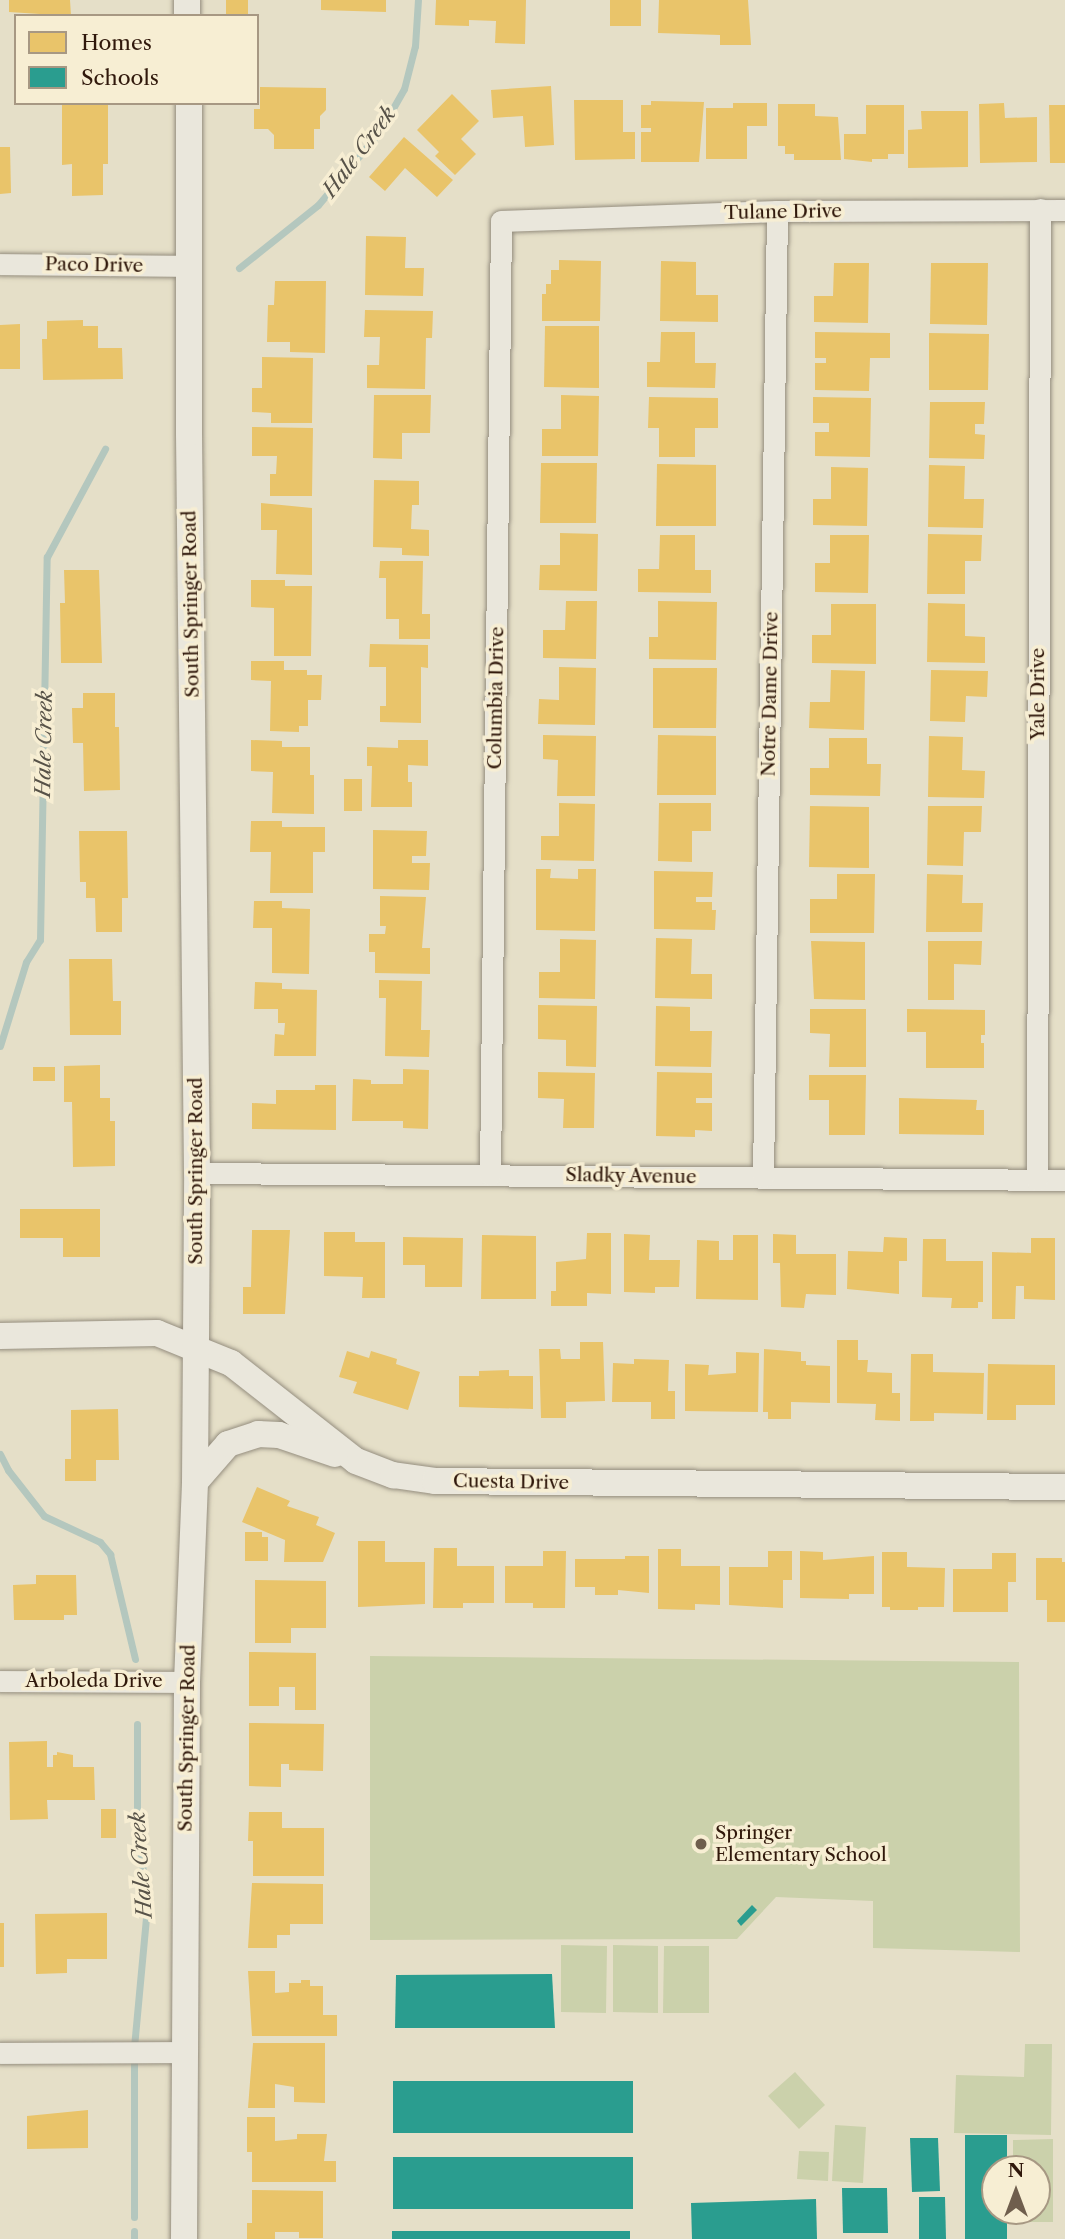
<!DOCTYPE html>
<style>
body{margin:0}
#map{position:relative;width:1065px;height:2239px;overflow:hidden;background:#e5dfc8;font-family:"Libre Caslon Text",serif}
div>[style]{position:absolute}
[style*='--x']{left:calc(var(--x)*1px);top:calc(var(--y)*1px);width:calc(var(--w)*1px);rotate:calc(var(--a)*1deg)}
.green>*{inset:0;background:#cbd1ab}
.homes>*{inset:0;background:#e9c46a}
.schools>*{inset:0;background:#2a9d8f}
.stream>*{height:7px;margin:-3.5px;padding:0 3.5px;transform-origin:3.5px;border-radius:3.5px;background:#b4c7be}
.roads{filter:drop-shadow(0 0 2px #958e7f) drop-shadow(0 0 2px #958e7f)}
.minor>*{height:21px;margin:-10.5px;padding:0 10.5px;transform-origin:10.5px;border-radius:10.5px;background:#eae7dc}
.tertiary>*{height:26px;margin:-13px;padding:0 13px;transform-origin:13px;border-radius:13px;background:#eae7dc}
.dots>*{width:19px;height:19px;translate:-50% -50%;box-sizing:border-box;border:4px solid #f7eed3;border-radius:50%}
span{translate:-50% -50%;white-space:nowrap;text-align:center;line-height:1.15;-webkit-text-stroke:7px #f7eed3;paint-order:stroke}
.street-label{font-size:19px;color:#30180b}
.poi-label{font-size:19px;color:#30180b}
.left{translate:0 -50%;text-align:left}
.water-label{font-size:21px;color:#575248;font-style:italic}
.legend{position:absolute;left:14px;top:14px;width:245px;height:91px;box-sizing:border-box;background:#f7eed3;border:2px solid #a79883;margin:0;padding:9px 12px;list-style:none;font-size:21px;color:#30180b}
.legend li{display:flex;align-items:center;gap:14px;height:35px}
.legend b{width:35px;border:2px solid #a79883}
.north{position:absolute;left:981px;top:2155px;width:70px;height:70px;box-sizing:border-box;background:#f7eed3;border:2px solid #a79883;border-radius:50%;rotate:0deg;font-size:19px;font-weight:700;line-height:28px;text-align:center;color:#30180b}
.north::after{content:'';display:block;margin:auto;width:24px;height:32px;background:#6f5e4d;clip-path:polygon(50% 0,100% 100%,50% 72%,0 100%)}
</style>
<div id="map">
<div class="green">
<i style="clip-path:polygon(370px 1656px,1019px 1662px,1020px 1952px,873px 1948px,873px 1901px,776px 1897px,737px 1939px,370px 1940px)"></i>
<i style="clip-path:polygon(561px 1945px,607px 1946px,606px 2013px,561px 2012px)"></i>
<i style="clip-path:polygon(613px 1945px,658px 1946px,658px 2013px,613px 2012px)"></i>
<i style="clip-path:polygon(664px 1946px,709px 1946px,709px 2013px,663px 2013px)"></i>
<i style="clip-path:polygon(1025px 2044px,1052px 2044px,1051px 2135px,954px 2133px,956px 2075px,1024px 2077px)"></i>
<i style="clip-path:polygon(795px 2072px,825px 2105px,799px 2129px,768px 2096px)"></i>
<i style="clip-path:polygon(835px 2125px,866px 2127px,863px 2183px,832px 2181px)"></i>
<i style="clip-path:polygon(1053px 2139px,1053px 2222px,1013px 2222px,1013px 2211px,1037px 2211px,1037px 2169px,1013px 2169px,1013px 2140px)"></i>
<i style="clip-path:polygon(799px 2151px,829px 2152px,828px 2181px,797px 2179px)"></i>
</div>
<div class="homes">
<i style="clip-path:polygon(9px 0,70px 0,71px 16px,9px 12px)"></i>
<i style="clip-path:polygon(226px 0,248px 0,248px 16px,226px 16px)"></i>
<i style="clip-path:polygon(321px 0,386px 0,386px 12px,321px 10px)"></i>
<i style="clip-path:polygon(436px 0,526px 0,525px 44px,495px 43px,496px 21px,469px 20px,469px 26px,435px 25px)"></i>
<i style="clip-path:polygon(610px 0,641px 0,641px 26px,610px 26px)"></i>
<i style="clip-path:polygon(659px 0,748px 0,751px 45px,720px 45px,720px 35px,658px 33px)"></i>
<i style="clip-path:polygon(551px 86px,554px 145px,525px 147px,523px 116px,493px 118px,491px 90px)"></i>
<i style="clip-path:polygon(260px 87px,326px 88px,326px 110px,320px 116px,320px 129px,314px 129px,314px 149px,274px 149px,274px 135px,268px 129px,254px 129px,254px 109px,260px 109px)"></i>
<i style="clip-path:polygon(452px 94px,479px 121px,461px 139px,476px 154px,455px 175px,435px 156px,439px 152px,417px 130px)"></i>
<i style="clip-path:polygon(574px 100px,623px 100px,623px 132px,635px 132px,635px 159px,575px 160px)"></i>
<i style="clip-path:polygon(651px 101px,704px 102px,699px 162px,641px 162px,641px 132px,651px 132px,651px 128px,641px 128px,641px 105px,651px 105px)"></i>
<i style="clip-path:polygon(62px 103px,108px 103px,108px 164px,103px 164px,103px 195px,72px 196px,72px 164px,62px 165px)"></i>
<i style="clip-path:polygon(733px 103px,767px 103px,767px 126px,747px 126px,747px 159px,706px 159px,706px 108px,733px 108px)"></i>
<i style="clip-path:polygon(1004px 103px,1005px 118px,1037px 117px,1037px 162px,980px 163px,979px 104px)"></i>
<i style="clip-path:polygon(778px 104px,815px 104px,815px 116px,838px 117px,841px 160px,794px 160px,794px 154px,785px 154px,785px 146px,778px 146px)"></i>
<i style="clip-path:polygon(866px 105px,904px 105px,904px 154px,888px 154px,888px 159px,872px 159px,872px 162px,844px 159px,844px 134px,866px 134px)"></i>
<i style="clip-path:polygon(1049px 105px,1065px 105px,1065px 163px,1050px 163px)"></i>
<i style="clip-path:polygon(921px 111px,968px 111px,968px 167px,908px 168px,908px 130px,922px 129px)"></i>
<i style="clip-path:polygon(404px 137px,453px 180px,437px 197px,405px 168px,385px 191px,369px 177px)"></i>
<i style="clip-path:polygon(0 147px,10px 147px,11px 193px,0 194px)"></i>
<i style="clip-path:polygon(366px 236px,406px 237px,405px 268px,424px 268px,423px 296px,365px 295px)"></i>
<i style="clip-path:polygon(559px 260px,601px 261px,600px 321px,542px 321px,542px 294px,546px 294px,546px 284px,551px 284px,551px 270px,559px 270px)"></i>
<i style="clip-path:polygon(661px 261px,696px 262px,696px 295px,718px 295px,718px 322px,660px 321px)"></i>
<i style="clip-path:polygon(834px 263px,869px 263px,868px 323px,814px 322px,814px 296px,833px 296px)"></i>
<i style="clip-path:polygon(931px 263px,988px 263px,987px 325px,930px 324px)"></i>
<i style="clip-path:polygon(275px 281px,326px 281px,325px 353px,290px 352px,290px 342px,267px 342px,268px 305px,274px 305px)"></i>
<i style="clip-path:polygon(365px 310px,433px 311px,432px 338px,426px 338px,425px 389px,367px 388px,367px 365px,379px 365px,380px 337px,364px 337px)"></i>
<i style="clip-path:polygon(83px 320px,83px 326px,98px 326px,98px 348px,122px 348px,123px 379px,43px 380px,42px 339px,47px 339px,47px 321px)"></i>
<i style="clip-path:polygon(20px 324px,20px 369px,0 369px,0 325px)"></i>
<i style="clip-path:polygon(545px 326px,599px 326px,599px 388px,544px 387px)"></i>
<i style="clip-path:polygon(661px 332px,695px 332px,695px 363px,716px 363px,715px 388px,647px 387px,647px 362px,660px 362px)"></i>
<i style="clip-path:polygon(815px 332px,890px 333px,890px 358px,870px 358px,869px 391px,815px 390px,815px 363px,826px 363px,826px 358px,815px 358px)"></i>
<i style="clip-path:polygon(929px 333px,989px 334px,988px 390px,929px 390px)"></i>
<i style="clip-path:polygon(262px 357px,313px 358px,312px 423px,271px 423px,271px 413px,252px 412px,252px 388px,262px 388px)"></i>
<i style="clip-path:polygon(374px 395px,431px 395px,430px 433px,402px 433px,402px 459px,373px 458px)"></i>
<i style="clip-path:polygon(561px 395px,599px 396px,598px 456px,542px 456px,542px 429px,561px 429px)"></i>
<i style="clip-path:polygon(649px 397px,718px 398px,718px 428px,695px 428px,695px 457px,659px 457px,659px 428px,648px 428px)"></i>
<i style="clip-path:polygon(813px 397px,871px 398px,870px 457px,815px 456px,815px 432px,829px 432px,829px 423px,813px 423px)"></i>
<i style="clip-path:polygon(930px 402px,985px 402px,984px 424px,975px 424px,975px 434px,985px 435px,984px 459px,929px 458px)"></i>
<i style="clip-path:polygon(252px 427px,313px 428px,312px 496px,270px 496px,270px 474px,276px 474px,277px 456px,252px 456px)"></i>
<i style="clip-path:polygon(541px 463px,597px 463px,596px 523px,540px 523px)"></i>
<i style="clip-path:polygon(657px 464px,716px 465px,716px 526px,656px 526px)"></i>
<i style="clip-path:polygon(929px 465px,965px 466px,964px 499px,984px 499px,983px 528px,928px 527px)"></i>
<i style="clip-path:polygon(831px 467px,868px 468px,867px 526px,813px 525px,813px 499px,831px 499px)"></i>
<i style="clip-path:polygon(374px 480px,419px 481px,419px 505px,412px 505px,411px 529px,429px 530px,429px 556px,402px 555px,402px 548px,373px 547px)"></i>
<i style="clip-path:polygon(261px 503px,312px 508px,312px 575px,276px 574px,277px 530px,261px 530px)"></i>
<i style="clip-path:polygon(560px 533px,598px 534px,597px 591px,539px 590px,540px 565px,560px 565px)"></i>
<i style="clip-path:polygon(928px 534px,982px 535px,981px 561px,965px 561px,965px 594px,927px 594px)"></i>
<i style="clip-path:polygon(660px 535px,695px 535px,695px 570px,711px 570px,711px 593px,638px 592px,638px 569px,659px 569px)"></i>
<i style="clip-path:polygon(830px 535px,869px 535px,868px 593px,815px 592px,815px 563px,830px 563px)"></i>
<i style="clip-path:polygon(380px 561px,423px 561px,422px 614px,430px 614px,430px 639px,399px 639px,399px 619px,386px 619px,386px 578px,379px 578px)"></i>
<i style="clip-path:polygon(64px 570px,99px 570px,102px 663px,61px 663px,60px 603px,65px 603px)"></i>
<i style="clip-path:polygon(251px 580px,285px 580px,285px 586px,312px 586px,311px 656px,274px 656px,274px 608px,251px 607px)"></i>
<i style="clip-path:polygon(566px 601px,597px 601px,596px 659px,543px 658px,543px 630px,565px 630px)"></i>
<i style="clip-path:polygon(658px 601px,717px 602px,716px 660px,649px 659px,649px 637px,658px 637px)"></i>
<i style="clip-path:polygon(928px 603px,965px 604px,965px 636px,985px 637px,985px 663px,927px 662px)"></i>
<i style="clip-path:polygon(831px 604px,876px 604px,876px 664px,812px 663px,812px 635px,831px 635px)"></i>
<i style="clip-path:polygon(370px 644px,428px 645px,428px 668px,421px 667px,421px 723px,380px 722px,380px 706px,386px 706px,386px 667px,369px 667px)"></i>
<i style="clip-path:polygon(251px 661px,284px 661px,284px 670px,307px 670px,307px 675px,322px 675px,321px 700px,308px 700px,308px 726px,299px 726px,299px 732px,270px 731px,271px 681px,251px 680px)"></i>
<i style="clip-path:polygon(559px 667px,596px 668px,595px 725px,538px 724px,539px 699px,559px 700px)"></i>
<i style="clip-path:polygon(653px 668px,717px 668px,716px 728px,653px 728px)"></i>
<i style="clip-path:polygon(831px 670px,865px 671px,864px 730px,809px 728px,810px 702px,830px 702px)"></i>
<i style="clip-path:polygon(931px 670px,988px 671px,987px 697px,966px 696px,965px 722px,930px 721px)"></i>
<i style="clip-path:polygon(83px 693px,115px 693px,115px 727px,119px 727px,120px 790px,84px 791px,83px 743px,73px 743px,72px 708px,83px 708px)"></i>
<i style="clip-path:polygon(543px 735px,596px 736px,595px 796px,557px 796px,558px 760px,543px 759px)"></i>
<i style="clip-path:polygon(658px 735px,716px 736px,716px 795px,657px 795px)"></i>
<i style="clip-path:polygon(929px 736px,963px 737px,962px 770px,985px 771px,984px 798px,928px 797px)"></i>
<i style="clip-path:polygon(829px 738px,867px 738px,867px 764px,881px 764px,880px 796px,810px 795px,810px 768px,829px 768px)"></i>
<i style="clip-path:polygon(251px 740px,282px 741px,282px 747px,310px 747px,310px 775px,314px 775px,314px 814px,272px 813px,273px 772px,251px 771px)"></i>
<i style="clip-path:polygon(398px 740px,428px 740px,428px 766px,408px 765px,408px 782px,412px 782px,412px 807px,371px 807px,372px 766px,367px 766px,367px 747px,398px 748px)"></i>
<i style="clip-path:polygon(344px 779px,362px 779px,362px 811px,344px 811px)"></i>
<i style="clip-path:polygon(559px 803px,595px 804px,594px 861px,541px 860px,541px 836px,559px 836px)"></i>
<i style="clip-path:polygon(659px 803px,711px 803px,711px 831px,692px 831px,692px 862px,658px 861px)"></i>
<i style="clip-path:polygon(810px 806px,869px 807px,869px 868px,809px 867px)"></i>
<i style="clip-path:polygon(928px 806px,982px 806px,981px 832px,964px 832px,963px 866px,927px 865px)"></i>
<i style="clip-path:polygon(251px 821px,282px 821px,282px 827px,325px 827px,325px 852px,313px 852px,313px 893px,270px 893px,271px 852px,250px 852px)"></i>
<i style="clip-path:polygon(373px 830px,427px 831px,426px 856px,412px 856px,412px 863px,430px 863px,429px 890px,373px 889px)"></i>
<i style="clip-path:polygon(79px 831px,127px 831px,128px 898px,122px 898px,122px 932px,96px 932px,95px 898px,86px 898px,86px 882px,80px 882px)"></i>
<i style="clip-path:polygon(536px 869px,551px 869px,550px 878px,578px 879px,578px 869px,596px 869px,595px 931px,536px 930px)"></i>
<i style="clip-path:polygon(654px 871px,713px 872px,712px 897px,696px 897px,696px 902px,712px 902px,712px 910px,716px 910px,715px 930px,654px 929px)"></i>
<i style="clip-path:polygon(837px 874px,875px 874px,874px 933px,810px 933px,810px 899px,837px 899px)"></i>
<i style="clip-path:polygon(927px 874px,963px 875px,962px 903px,983px 903px,982px 932px,926px 932px)"></i>
<i style="clip-path:polygon(380px 896px,426px 897px,422px 948px,430px 948px,430px 974px,375px 973px,375px 952px,369px 952px,369px 934px,385px 934px,386px 926px,380px 926px)"></i>
<i style="clip-path:polygon(254px 901px,282px 901px,282px 908px,310px 909px,309px 974px,272px 973px,272px 928px,253px 928px)"></i>
<i style="clip-path:polygon(656px 938px,692px 939px,691px 974px,712px 974px,712px 999px,655px 998px)"></i>
<i style="clip-path:polygon(560px 939px,596px 940px,595px 999px,539px 998px,539px 972px,560px 972px)"></i>
<i style="clip-path:polygon(811px 941px,865px 942px,865px 1000px,814px 999px)"></i>
<i style="clip-path:polygon(928px 941px,982px 941px,981px 965px,954px 964px,954px 1000px,928px 1000px)"></i>
<i style="clip-path:polygon(69px 959px,112px 959px,113px 1001px,121px 1001px,121px 1035px,70px 1035px)"></i>
<i style="clip-path:polygon(379px 980px,422px 981px,421px 1030px,430px 1030px,429px 1057px,385px 1056px,386px 998px,379px 998px)"></i>
<i style="clip-path:polygon(255px 982px,282px 983px,282px 989px,317px 990px,316px 1056px,274px 1056px,275px 1034px,284px 1035px,285px 1023px,278px 1023px,278px 1009px,254px 1009px)"></i>
<i style="clip-path:polygon(538px 1005px,597px 1006px,596px 1067px,566px 1066px,566px 1040px,538px 1039px)"></i>
<i style="clip-path:polygon(656px 1006px,690px 1007px,690px 1031px,712px 1031px,711px 1067px,655px 1066px)"></i>
<i style="clip-path:polygon(810px 1009px,866px 1009px,866px 1067px,829px 1067px,830px 1034px,810px 1033px)"></i>
<i style="clip-path:polygon(907px 1009px,985px 1010px,985px 1035px,981px 1035px,981px 1043px,984px 1043px,984px 1068px,926px 1068px,926px 1032px,907px 1032px)"></i>
<i style="clip-path:polygon(100px 1065px,100px 1098px,110px 1098px,110px 1121px,115px 1121px,115px 1166px,73px 1167px,72px 1102px,64px 1102px,64px 1066px)"></i>
<i style="clip-path:polygon(33px 1067px,55px 1067px,55px 1081px,33px 1081px)"></i>
<i style="clip-path:polygon(403px 1069px,429px 1070px,428px 1129px,403px 1128px,403px 1121px,352px 1121px,353px 1079px,371px 1080px,371px 1084px,403px 1084px)"></i>
<i style="clip-path:polygon(538px 1072px,595px 1073px,594px 1128px,563px 1128px,564px 1099px,538px 1098px)"></i>
<i style="clip-path:polygon(657px 1072px,712px 1073px,712px 1098px,696px 1098px,696px 1103px,712px 1103px,712px 1131px,695px 1130px,695px 1137px,656px 1136px)"></i>
<i style="clip-path:polygon(809px 1075px,866px 1075px,865px 1135px,829px 1135px,829px 1100px,809px 1100px)"></i>
<i style="clip-path:polygon(315px 1085px,336px 1085px,336px 1130px,252px 1129px,252px 1103px,276px 1104px,276px 1090px,315px 1090px)"></i>
<i style="clip-path:polygon(899px 1098px,977px 1100px,976px 1110px,984px 1110px,984px 1135px,899px 1134px)"></i>
<i style="clip-path:polygon(20px 1209px,100px 1209px,100px 1257px,63px 1257px,63px 1238px,20px 1238px)"></i>
<i style="clip-path:polygon(252px 1230px,290px 1230px,285px 1314px,243px 1314px,243px 1287px,251px 1287px)"></i>
<i style="clip-path:polygon(324px 1232px,355px 1232px,355px 1242px,385px 1242px,385px 1298px,362px 1298px,363px 1277px,324px 1276px)"></i>
<i style="clip-path:polygon(587px 1233px,611px 1233px,611px 1294px,587px 1293px,587px 1306px,551px 1306px,551px 1291px,556px 1291px,556px 1262px,586px 1259px)"></i>
<i style="clip-path:polygon(624px 1234px,650px 1235px,649px 1260px,680px 1260px,679px 1287px,655px 1287px,655px 1293px,624px 1292px)"></i>
<i style="clip-path:polygon(773px 1234px,796px 1235px,796px 1254px,836px 1254px,836px 1295px,806px 1294px,804px 1308px,781px 1307px,780px 1263px,773px 1263px)"></i>
<i style="clip-path:polygon(482px 1235px,536px 1236px,536px 1299px,481px 1299px)"></i>
<i style="clip-path:polygon(733px 1235px,758px 1235px,758px 1300px,696px 1299px,697px 1240px,719px 1241px,719px 1260px,733px 1260px)"></i>
<i style="clip-path:polygon(403px 1237px,463px 1238px,462px 1287px,425px 1287px,425px 1265px,403px 1265px)"></i>
<i style="clip-path:polygon(884px 1237px,907px 1238px,907px 1261px,899px 1261px,899px 1294px,847px 1289px,848px 1251px,883px 1252px)"></i>
<i style="clip-path:polygon(1031px 1238px,1055px 1238px,1055px 1300px,1024px 1299px,1024px 1286px,1016px 1286px,1015px 1319px,992px 1319px,992px 1252px,1031px 1253px)"></i>
<i style="clip-path:polygon(923px 1239px,946px 1239px,946px 1261px,983px 1261px,983px 1302px,978px 1302px,978px 1308px,951px 1308px,952px 1298px,922px 1297px)"></i>
<i style="clip-path:polygon(837px 1340px,858px 1340px,858px 1360px,868px 1360px,867px 1372px,892px 1373px,892px 1393px,900px 1393px,900px 1421px,875px 1420px,876px 1404px,837px 1403px)"></i>
<i style="clip-path:polygon(580px 1342px,603px 1342px,605px 1401px,566px 1402px,566px 1418px,541px 1418px,539px 1349px,560px 1349px,561px 1359px,580px 1359px)"></i>
<i style="clip-path:polygon(764px 1349px,801px 1352px,801px 1361px,806px 1361px,806px 1365px,830px 1366px,830px 1403px,791px 1402px,791px 1419px,768px 1419px,768px 1412px,763px 1412px)"></i>
<i style="clip-path:polygon(347px 1351px,369px 1358px,371px 1351px,397px 1359px,396px 1364px,420px 1372px,408px 1410px,353px 1393px,357px 1382px,339px 1377px)"></i>
<i style="clip-path:polygon(736px 1352px,759px 1353px,758px 1412px,685px 1411px,685px 1364px,709px 1365px,708px 1375px,736px 1373px)"></i>
<i style="clip-path:polygon(911px 1354px,933px 1354px,933px 1372px,984px 1373px,983px 1414px,934px 1413px,934px 1421px,910px 1421px)"></i>
<i style="clip-path:polygon(634px 1359px,669px 1360px,668px 1391px,675px 1391px,675px 1419px,651px 1419px,651px 1402px,612px 1402px,613px 1363px,634px 1364px)"></i>
<i style="clip-path:polygon(988px 1364px,1055px 1365px,1055px 1405px,1016px 1405px,1016px 1420px,987px 1420px)"></i>
<i style="clip-path:polygon(509px 1370px,509px 1376px,533px 1376px,533px 1409px,459px 1407px,459px 1376px,479px 1376px,479px 1371px)"></i>
<i style="clip-path:polygon(118px 1409px,119px 1460px,96px 1460px,96px 1481px,65px 1481px,65px 1459px,71px 1459px,71px 1410px)"></i>
<i style="clip-path:polygon(257px 1487px,290px 1501px,287px 1506px,319px 1517px,316px 1525px,335px 1533px,323px 1562px,284px 1562px,285px 1540px,242px 1522px)"></i>
<i style="clip-path:polygon(245px 1532px,262px 1532px,262px 1537px,268px 1537px,268px 1561px,245px 1561px)"></i>
<i style="clip-path:polygon(358px 1541px,385px 1541px,385px 1562px,425px 1562px,425px 1604px,358px 1607px)"></i>
<i style="clip-path:polygon(434px 1548px,457px 1548px,457px 1566px,494px 1566px,494px 1603px,463px 1603px,463px 1608px,433px 1608px)"></i>
<i style="clip-path:polygon(658px 1549px,681px 1549px,681px 1566px,720px 1566px,720px 1605px,695px 1604px,695px 1610px,658px 1609px)"></i>
<i style="clip-path:polygon(543px 1551px,566px 1551px,565px 1608px,533px 1608px,533px 1603px,505px 1603px,505px 1566px,543px 1566px)"></i>
<i style="clip-path:polygon(768px 1551px,792px 1551px,792px 1580px,783px 1580px,783px 1608px,729px 1605px,729px 1567px,768px 1567px)"></i>
<i style="clip-path:polygon(800px 1551px,823px 1552px,823px 1560px,874px 1556px,874px 1594px,849px 1594px,849px 1599px,800px 1598px)"></i>
<i style="clip-path:polygon(882px 1552px,907px 1552px,907px 1567px,945px 1568px,944px 1607px,918px 1607px,918px 1610px,890px 1610px,890px 1607px,882px 1607px)"></i>
<i style="clip-path:polygon(992px 1553px,1016px 1553px,1016px 1582px,1008px 1582px,1008px 1612px,953px 1612px,953px 1569px,992px 1569px)"></i>
<i style="clip-path:polygon(625px 1556px,649px 1556px,649px 1593px,618px 1590px,618px 1595px,595px 1595px,595px 1587px,575px 1587px,575px 1559px,625px 1559px)"></i>
<i style="clip-path:polygon(1036px 1558px,1062px 1558px,1062px 1562px,1065px 1562px,1065px 1622px,1047px 1622px,1047px 1600px,1036px 1600px)"></i>
<i style="clip-path:polygon(36px 1575px,76px 1575px,77px 1615px,64px 1615px,64px 1620px,14px 1620px,13px 1585px,36px 1584px)"></i>
<i style="clip-path:polygon(255px 1580px,326px 1581px,326px 1628px,291px 1628px,291px 1643px,255px 1643px)"></i>
<i style="clip-path:polygon(249px 1652px,316px 1653px,316px 1710px,295px 1710px,295px 1687px,279px 1687px,279px 1706px,249px 1706px)"></i>
<i style="clip-path:polygon(249px 1723px,324px 1724px,323px 1771px,289px 1770px,289px 1764px,281px 1764px,281px 1787px,249px 1786px)"></i>
<i style="clip-path:polygon(47px 1741px,47px 1767px,53px 1767px,53px 1755px,57px 1755px,57px 1752px,73px 1755px,73px 1767px,94px 1767px,95px 1800px,47px 1800px,48px 1819px,10px 1820px,9px 1742px)"></i>
<i style="clip-path:polygon(101px 1809px,116px 1809px,116px 1838px,101px 1838px)"></i>
<i style="clip-path:polygon(249px 1812px,282px 1812px,282px 1828px,324px 1828px,324px 1876px,253px 1876px,253px 1841px,248px 1841px)"></i>
<i style="clip-path:polygon(252px 1883px,323px 1884px,323px 1924px,290px 1924px,290px 1935px,277px 1935px,277px 1948px,248px 1948px)"></i>
<i style="clip-path:polygon(107px 1913px,107px 1959px,67px 1959px,67px 1973px,36px 1974px,35px 1914px)"></i>
<i style="clip-path:polygon(0 1923px,4px 1923px,4px 1967px,0 1967px)"></i>
<i style="clip-path:polygon(248px 1971px,275px 1971px,275px 1993px,289px 1992px,289px 1983px,301px 1983px,301px 1980px,310px 1980px,310px 1986px,323px 1986px,323px 2015px,337px 2015px,337px 2036px,252px 2036px)"></i>
<i style="clip-path:polygon(253px 2043px,325px 2043px,325px 2103px,294px 2102px,294px 2087px,275px 2084px,275px 2108px,248px 2108px)"></i>
<i style="clip-path:polygon(88px 2110px,88px 2148px,27px 2149px,27px 2116px)"></i>
<i style="clip-path:polygon(247px 2117px,275px 2117px,275px 2141px,297px 2139px,297px 2134px,327px 2134px,324px 2161px,336px 2161px,336px 2182px,252px 2182px,252px 2152px,247px 2152px)"></i>
<i style="clip-path:polygon(252px 2190px,323px 2191px,323px 2238px,299px 2238px,299px 2232px,275px 2232px,275px 2239px,247px 2239px,247px 2223px,252px 2223px)"></i>
</div>
<div class="schools">
<i style="clip-path:polygon(752px 1905px,757px 1910px,741px 1926px,737px 1921px)"></i>
<i style="clip-path:polygon(552px 1974px,555px 2028px,395px 2028px,396px 1975px)"></i>
<i style="clip-path:polygon(393px 2081px,633px 2081px,633px 2133px,393px 2133px)"></i>
<i style="clip-path:polygon(965px 2135px,1007px 2135px,1007px 2169px,995px 2169px,995px 2211px,1007px 2211px,1007px 2239px,965px 2239px)"></i>
<i style="clip-path:polygon(910px 2138px,938px 2138px,940px 2191px,912px 2192px)"></i>
<i style="clip-path:polygon(393px 2157px,633px 2157px,633px 2209px,393px 2209px)"></i>
<i style="clip-path:polygon(842px 2188px,887px 2188px,888px 2233px,843px 2233px)"></i>
<i style="clip-path:polygon(919px 2197px,945px 2197px,946px 2239px,919px 2239px)"></i>
<i style="clip-path:polygon(816px 2199px,817px 2239px,692px 2239px,691px 2203px)"></i>
<i style="clip-path:polygon(392px 2231px,630px 2231px,630px 2239px,392px 2239px)"></i>
</div>
<div class="stream">
<i style="--x:239;--y:268;--w:101;--a:-38.6"></i>
<i style="--x:318;--y:205;--w:97;--a:-50"></i>
<i style="--x:380;--y:131;--w:48;--a:-60.3"></i>
<i style="--x:404;--y:89;--w:44;--a:-75.7"></i>
<i style="--x:415;--y:46;--w:46;--a:-86.3"></i>
<i style="--x:0;--y:1046;--w:88;--a:-72.8"></i>
<i style="--x:26;--y:962;--w:26;--a:-58"></i>
<i style="--x:40;--y:940;--w:383;--a:-89"></i>
<i style="--x:47;--y:557;--w:123;--a:-61.8"></i>
<i style="--x:0;--y:1454;--w:18;--a:63"></i>
<i style="--x:8;--y:1470;--w:58;--a:52"></i>
<i style="--x:44;--y:1516;--w:62;--a:24.9"></i>
<i style="--x:100;--y:1542;--w:16;--a:50"></i>
<i style="--x:110;--y:1554;--w:108;--a:76.6"></i>
<i style="--x:134;--y:2047;--w:140;--a:-84.7"></i>
<i style="--x:147;--y:1908;--w:90;--a:-96.4"></i>
<i style="--x:137;--y:1819;--w:95;--a:-90"></i>
<i style="--x:134;--y:2217;--w:155;--a:-90"></i>
<i style="--x:134;--y:2239;--w:8;--a:-90"></i>
</div>
<div class="roads">
<div class="minor">
<i style="--x:0;--y:264;--w:189;--a:0.6"></i>
<i style="--x:197;--y:1173;--w:868;--a:0.46"></i>
<i style="--x:490;--y:1175;--w:954;--a:-89.34"></i>
<i style="--x:501;--y:221;--w:276;--a:-2.1"></i>
<i style="--x:777;--y:211;--w:288;--a:-0.2"></i>
<i style="--x:763;--y:1177;--w:966;--a:-89.17"></i>
<i style="--x:1037;--y:1180;--w:971;--a:-89.82"></i>
<i style="--x:0;--y:1681;--w:187;--a:0.3"></i>
<i style="--x:0;--y:2053;--w:184;--a:-0.3"></i>
</div>
<div class="tertiary">
<i style="--x:187;--y:0;--w:16;--a:90"></i>
<i style="--x:0;--y:1336;--w:157;--a:-1.1"></i>
<i style="--x:157;--y:1333;--w:80;--a:22.1"></i>
<i style="--x:231;--y:1363;--w:159;--a:38.1"></i>
<i style="--x:356;--y:1461;--w:40;--a:21"></i>
<i style="--x:393;--y:1475;--w:42;--a:8.1"></i>
<i style="--x:435;--y:1481;--w:630;--a:0.55"></i>
<i style="--x:195;--y:1482;--w:50;--a:-49"></i>
<i style="--x:228;--y:1444;--w:32;--a:-18"></i>
<i style="--x:258;--y:1434;--w:21;--a:3"></i>
<i style="--x:279;--y:1435;--w:59;--a:18.7"></i>
<i style="--x:184;--y:2239;--w:557;--a:-89.69"></i>
<i style="--x:187;--y:1682;--w:200;--a:-87.7"></i>
<i style="--x:195;--y:1482;--w:309;--a:-89.6"></i>
<i style="--x:197;--y:1173;--w:740;--a:-90.62"></i>
<i style="--x:189;--y:433;--w:330;--a:-90"></i>
</div>
</div>
<div class="dots">
<i style="left:701px;top:1844px;background:#6f5e4d"></i>
</div>
<div class="street-label">
<span style="left:783px;top:212px;rotate:-1deg">Tulane Drive</span>
<span style="left:94px;top:265px;rotate:1deg">Paco Drive</span>
<span style="left:191px;top:604px;rotate:-91deg">South Springer Road</span>
<span style="left:770px;top:694px;rotate:-89deg">Notre Dame Drive</span>
<span style="left:1038px;top:694px;rotate:-90deg">Yale Drive</span>
<span style="left:496px;top:698px;rotate:-89deg">Columbia Drive</span>
<span style="left:196px;top:1171px;rotate:-90deg">South Springer Road</span>
<span style="left:631px;top:1176px;rotate:1deg">Sladky Avenue</span>
<span style="left:511px;top:1482px;rotate:1deg">Cuesta Drive</span>
<span style="left:94px;top:1681px">Arboleda Drive</span>
<span style="left:187px;top:1738px;rotate:-89deg">South Springer Road</span>
</div>
<div class="poi-label">
<span class="left" style="left:715px;top:1844px">Springer<br>Elementary School</span>
</div>
<div class="water-label">
<span style="left:359px;top:152px;rotate:-53deg">Hale Creek</span>
<span style="left:44px;top:744px;rotate:-89deg">Hale Creek</span>
<span style="left:141px;top:1865px;rotate:-94deg">Hale Creek</span>
</div>
<ul class="legend">
<li><b style="height:19px;background:#e9c46a"></b>Homes</li>
<li><b style="height:19px;background:#2a9d8f"></b>Schools</li>
</ul>
<div class="north">N</div>
</div>
